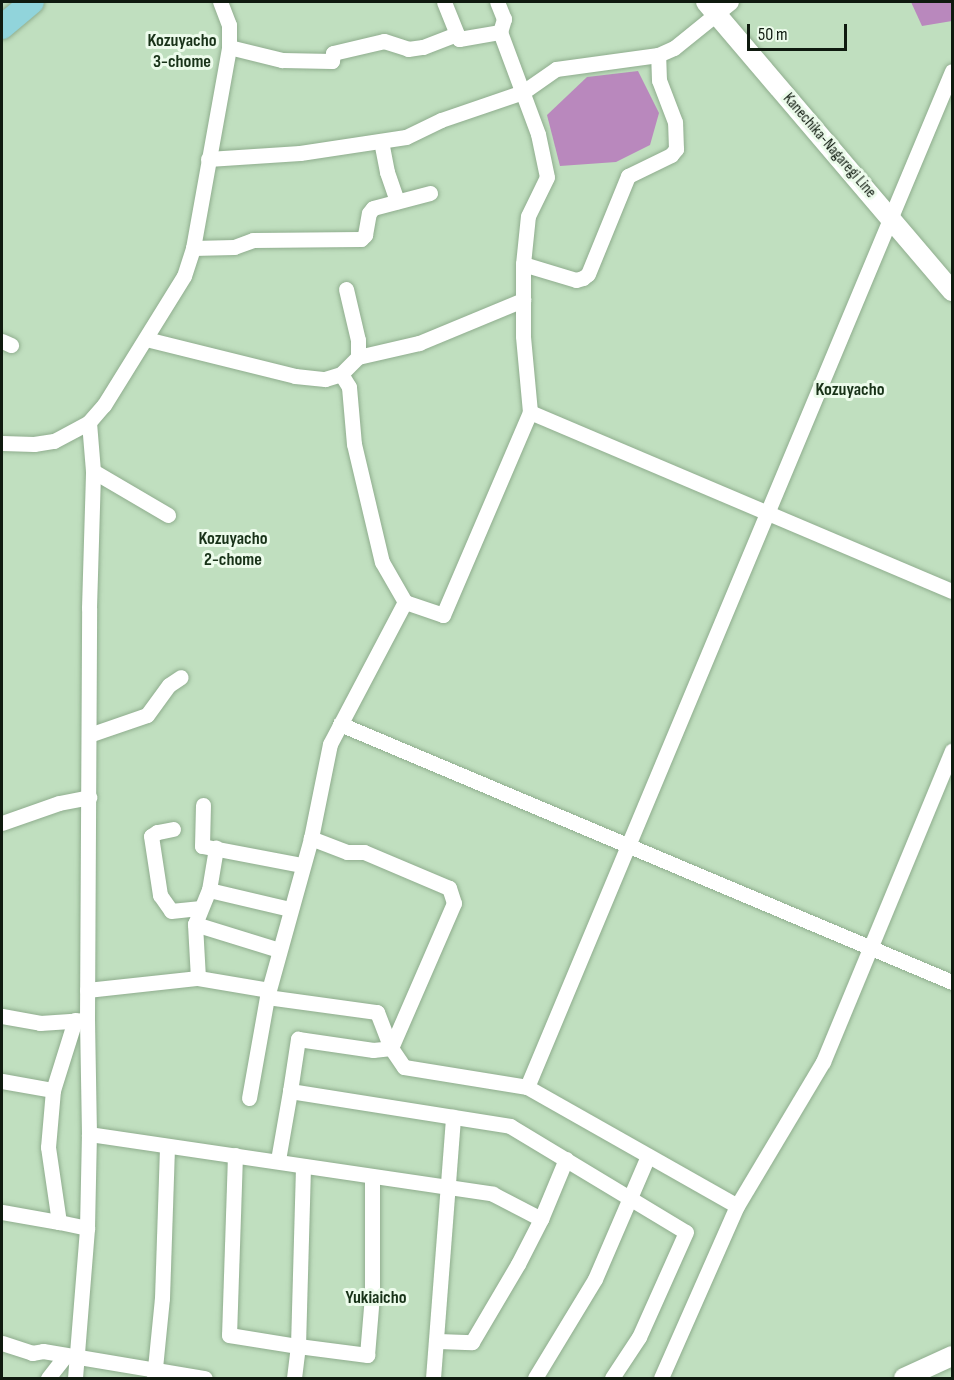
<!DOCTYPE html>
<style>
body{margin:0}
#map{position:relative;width:954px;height:1380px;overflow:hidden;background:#c0dfbf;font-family:"Sofia Sans Condensed",sans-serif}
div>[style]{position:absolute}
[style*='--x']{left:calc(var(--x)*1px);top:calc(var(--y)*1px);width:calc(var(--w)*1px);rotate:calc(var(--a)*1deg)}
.water>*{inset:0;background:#b988bd}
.roads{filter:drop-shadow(0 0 2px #8fad8e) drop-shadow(0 0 2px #8fad8e)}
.minor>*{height:15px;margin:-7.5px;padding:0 7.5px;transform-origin:7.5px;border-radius:7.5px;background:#fff}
.tertiary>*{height:20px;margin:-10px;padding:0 10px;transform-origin:10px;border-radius:10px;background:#fff}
.primary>*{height:24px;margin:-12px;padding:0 12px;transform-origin:12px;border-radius:12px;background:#91d4db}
span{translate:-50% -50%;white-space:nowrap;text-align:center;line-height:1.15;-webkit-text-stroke:6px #ecfbeb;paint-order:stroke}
.street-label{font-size:16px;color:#0f1a0f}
.neighbourhood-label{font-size:18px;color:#183218;font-weight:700}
.frame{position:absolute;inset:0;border:3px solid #0f1a0f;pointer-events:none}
.scale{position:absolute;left:747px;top:24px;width:100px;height:27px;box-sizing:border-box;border:3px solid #0f1a0f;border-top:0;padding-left:8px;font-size:18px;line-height:21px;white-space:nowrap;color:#0f1a0f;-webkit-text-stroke:4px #ecfbeb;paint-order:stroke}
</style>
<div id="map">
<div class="water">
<i style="clip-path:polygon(911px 2px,952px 2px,952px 21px,922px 26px)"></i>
<i style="clip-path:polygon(638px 71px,659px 113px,650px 145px,616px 162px,560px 166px,547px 115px,587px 77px)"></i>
</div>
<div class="roads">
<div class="minor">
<i style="--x:444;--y:2;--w:40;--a:68"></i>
<i style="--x:459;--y:39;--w:42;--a:-9.7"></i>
<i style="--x:229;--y:47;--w:55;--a:13.8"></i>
<i style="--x:282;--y:60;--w:50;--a:1.1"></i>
<i style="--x:332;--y:61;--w:8;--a:-83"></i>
<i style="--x:333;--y:53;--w:52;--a:-13.2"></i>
<i style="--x:384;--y:41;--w:25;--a:18"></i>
<i style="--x:408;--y:49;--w:15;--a:-8"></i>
<i style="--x:423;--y:47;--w:36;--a:-21"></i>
<i style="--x:381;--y:141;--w:32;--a:79"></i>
<i style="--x:387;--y:172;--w:31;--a:71"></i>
<i style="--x:208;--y:159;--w:92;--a:-3.7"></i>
<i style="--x:300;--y:153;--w:107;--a:-8.6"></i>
<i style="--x:406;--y:137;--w:39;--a:-26"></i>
<i style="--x:441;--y:120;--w:87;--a:-18.9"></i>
<i style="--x:523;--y:92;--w:40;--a:-34.9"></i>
<i style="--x:556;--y:69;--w:103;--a:-7.8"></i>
<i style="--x:658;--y:55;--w:17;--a:-24"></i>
<i style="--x:674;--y:48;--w:73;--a:-38.9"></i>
<i style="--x:193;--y:248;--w:41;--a:-1.4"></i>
<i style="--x:234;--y:247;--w:20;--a:-20"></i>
<i style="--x:253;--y:240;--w:108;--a:-0.5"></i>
<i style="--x:361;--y:239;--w:6;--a:-45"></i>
<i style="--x:365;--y:235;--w:22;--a:-80"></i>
<i style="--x:369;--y:213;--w:6;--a:-51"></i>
<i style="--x:373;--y:208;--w:59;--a:-14.7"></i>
<i style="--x:523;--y:264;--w:55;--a:16.8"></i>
<i style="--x:576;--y:280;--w:7;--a:-16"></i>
<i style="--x:583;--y:278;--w:6;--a:-39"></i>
<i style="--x:588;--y:274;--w:106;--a:-67.8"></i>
<i style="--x:628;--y:176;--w:48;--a:-26"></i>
<i style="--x:671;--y:155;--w:8;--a:-50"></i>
<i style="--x:676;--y:149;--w:27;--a:-92"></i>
<i style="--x:675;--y:122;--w:45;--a:-110.9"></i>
<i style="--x:659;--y:80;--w:25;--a:-92"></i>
<i style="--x:346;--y:289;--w:52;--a:76.8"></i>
<i style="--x:358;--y:340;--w:17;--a:90"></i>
<i style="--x:146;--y:339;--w:154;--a:13.9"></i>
<i style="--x:295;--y:376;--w:30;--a:6"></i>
<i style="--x:325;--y:379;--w:17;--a:-17"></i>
<i style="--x:341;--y:374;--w:24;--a:-45"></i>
<i style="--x:358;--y:357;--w:63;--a:-12.9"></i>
<i style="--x:419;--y:343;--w:113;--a:-22.5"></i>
<i style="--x:2;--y:341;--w:10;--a:24"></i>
<i style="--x:341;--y:374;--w:15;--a:58"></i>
<i style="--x:349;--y:387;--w:57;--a:85"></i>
<i style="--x:354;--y:444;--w:121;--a:76.7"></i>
<i style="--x:382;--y:562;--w:46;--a:60.1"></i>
<i style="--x:530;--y:412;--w:458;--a:23"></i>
<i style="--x:2;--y:443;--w:32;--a:2"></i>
<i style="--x:34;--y:444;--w:20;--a:-9"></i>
<i style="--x:54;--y:441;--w:40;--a:-28"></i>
<i style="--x:89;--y:422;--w:23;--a:-49"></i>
<i style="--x:104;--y:405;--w:152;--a:-58.2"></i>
<i style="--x:184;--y:276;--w:29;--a:-72"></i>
<i style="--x:193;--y:248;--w:204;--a:-79.8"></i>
<i style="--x:229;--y:47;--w:22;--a:-90"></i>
<i style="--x:229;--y:25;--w:25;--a:-111"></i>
<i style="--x:93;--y:471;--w:87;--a:30.4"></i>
<i style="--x:340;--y:724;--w:664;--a:22.86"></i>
<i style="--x:89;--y:735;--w:61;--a:-19"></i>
<i style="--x:147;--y:715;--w:37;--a:-54"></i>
<i style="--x:169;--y:685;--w:14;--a:-34"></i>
<i style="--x:203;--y:805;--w:41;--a:91.4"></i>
<i style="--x:202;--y:846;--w:102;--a:10.8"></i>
<i style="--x:2;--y:823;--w:60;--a:-19.3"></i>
<i style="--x:59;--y:803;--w:31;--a:-11"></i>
<i style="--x:173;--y:829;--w:16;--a:169"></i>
<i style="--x:157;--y:832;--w:7;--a:146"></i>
<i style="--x:151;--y:836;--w:60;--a:81.3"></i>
<i style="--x:160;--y:895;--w:19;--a:55"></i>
<i style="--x:171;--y:911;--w:30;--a:-6"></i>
<i style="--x:209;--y:890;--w:83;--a:13.2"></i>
<i style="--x:195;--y:924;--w:88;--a:17.2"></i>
<i style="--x:198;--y:978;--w:54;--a:-93.2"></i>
<i style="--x:195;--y:924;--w:37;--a:-68"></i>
<i style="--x:209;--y:890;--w:43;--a:-80.5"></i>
<i style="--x:87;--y:990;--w:112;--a:-6.2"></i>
<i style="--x:198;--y:978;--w:72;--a:9.6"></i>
<i style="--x:267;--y:997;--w:111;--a:7.8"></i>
<i style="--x:377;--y:1012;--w:39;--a:69"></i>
<i style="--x:391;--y:1048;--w:23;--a:56"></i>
<i style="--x:404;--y:1067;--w:125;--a:9.2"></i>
<i style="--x:527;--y:1087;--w:241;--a:29.5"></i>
<i style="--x:2;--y:1016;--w:39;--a:10"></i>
<i style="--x:40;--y:1023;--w:45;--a:-3.8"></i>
<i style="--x:75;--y:1020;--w:73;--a:107.4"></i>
<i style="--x:53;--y:1090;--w:57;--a:95"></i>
<i style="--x:48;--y:1147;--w:76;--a:81.7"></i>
<i style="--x:59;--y:1222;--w:29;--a:12"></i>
<i style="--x:2;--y:1081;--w:52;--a:10"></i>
<i style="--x:527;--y:1087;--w:1101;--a:-67.3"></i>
<i style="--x:290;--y:1091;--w:53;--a:-81.3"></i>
<i style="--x:298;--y:1039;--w:76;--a:8.3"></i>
<i style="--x:373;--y:1050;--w:18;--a:-6"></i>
<i style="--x:391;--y:1048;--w:158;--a:-66.5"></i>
<i style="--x:454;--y:903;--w:16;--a:-108"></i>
<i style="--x:449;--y:888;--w:92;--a:-157"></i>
<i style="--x:364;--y:852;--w:17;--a:180"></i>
<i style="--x:347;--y:852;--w:39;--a:-159"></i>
<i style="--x:249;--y:1098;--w:103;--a:-79.9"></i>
<i style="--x:267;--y:997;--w:165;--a:-74.5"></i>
<i style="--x:311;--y:838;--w:96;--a:-78.6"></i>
<i style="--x:330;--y:744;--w:161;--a:-62.2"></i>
<i style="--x:405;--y:602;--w:40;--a:18.9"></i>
<i style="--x:443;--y:615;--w:221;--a:-66.8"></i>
<i style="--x:530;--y:412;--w:76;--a:-95.3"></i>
<i style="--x:523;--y:336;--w:72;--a:-90"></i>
<i style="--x:523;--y:264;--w:48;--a:-84.1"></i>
<i style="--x:528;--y:216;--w:43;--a:-64"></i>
<i style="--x:547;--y:177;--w:44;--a:-101.8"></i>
<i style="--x:538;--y:134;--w:109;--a:-110.4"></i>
<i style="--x:500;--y:32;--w:14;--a:-73"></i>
<i style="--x:504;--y:19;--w:18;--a:-112"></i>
<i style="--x:89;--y:1134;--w:408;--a:8.4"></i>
<i style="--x:493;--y:1194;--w:54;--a:27.5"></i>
<i style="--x:235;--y:1155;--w:180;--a:91.9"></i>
<i style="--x:229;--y:1335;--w:70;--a:9.1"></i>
<i style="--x:298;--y:1346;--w:70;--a:7.4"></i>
<i style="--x:367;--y:1355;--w:59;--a:-85.2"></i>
<i style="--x:372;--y:1296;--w:119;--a:-90"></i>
<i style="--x:278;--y:1160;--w:70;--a:-80.1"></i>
<i style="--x:290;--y:1091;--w:223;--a:9"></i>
<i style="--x:510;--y:1126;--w:205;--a:31.1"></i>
<i style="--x:686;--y:1232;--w:115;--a:114.1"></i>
<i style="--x:639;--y:1337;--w:49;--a:123.4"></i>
<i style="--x:2;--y:1212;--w:58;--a:10"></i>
<i style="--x:438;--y:1341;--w:34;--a:2"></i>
<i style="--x:472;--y:1342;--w:91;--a:-59.5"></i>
<i style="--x:518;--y:1264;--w:51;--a:-62.9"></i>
<i style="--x:541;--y:1219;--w:65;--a:-67.4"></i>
<i style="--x:2;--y:1343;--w:32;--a:18"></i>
<i style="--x:32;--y:1353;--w:11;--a:-10"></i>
<i style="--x:43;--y:1351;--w:164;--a:9.5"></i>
<i style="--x:48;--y:1378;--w:29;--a:-52"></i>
<i style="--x:75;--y:1378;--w:150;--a:-85.4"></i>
<i style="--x:87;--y:1228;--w:94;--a:-88.8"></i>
<i style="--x:89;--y:1134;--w:115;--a:-91"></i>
<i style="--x:87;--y:1019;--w:411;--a:-89.7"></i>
<i style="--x:89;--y:608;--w:137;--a:-88.3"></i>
<i style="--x:93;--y:471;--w:49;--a:-94.7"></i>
<i style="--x:154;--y:1378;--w:80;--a:-84.3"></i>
<i style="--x:162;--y:1298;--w:152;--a:-88.1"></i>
<i style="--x:294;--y:1378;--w:32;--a:-83"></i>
<i style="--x:298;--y:1346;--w:180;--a:-88.4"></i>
<i style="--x:433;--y:1378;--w:262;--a:-85.6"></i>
<i style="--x:535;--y:1378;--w:116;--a:-58.8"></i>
<i style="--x:595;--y:1279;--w:134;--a:-66.7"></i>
<i style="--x:661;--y:1378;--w:188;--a:-66.2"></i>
<i style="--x:737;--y:1206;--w:168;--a:-59.2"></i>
<i style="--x:823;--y:1062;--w:337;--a:-67.5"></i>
</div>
<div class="tertiary">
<i style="--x:706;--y:2;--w:380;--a:49.6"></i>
<i style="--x:904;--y:1378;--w:53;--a:-24.6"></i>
</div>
<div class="primary">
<i style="--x:2;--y:27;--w:39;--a:-40"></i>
</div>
</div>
<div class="street-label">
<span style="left:829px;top:146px;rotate:49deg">Kanechika-Nagaregi Line</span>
</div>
<div class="neighbourhood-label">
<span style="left:182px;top:52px">Kozuyacho<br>3-chome</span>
<span style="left:850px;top:390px">Kozuyacho</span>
<span style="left:233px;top:550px">Kozuyacho<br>2-chome</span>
<span style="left:376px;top:1298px">Yukiaicho</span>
</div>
<div class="frame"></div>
<div class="scale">50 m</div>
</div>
